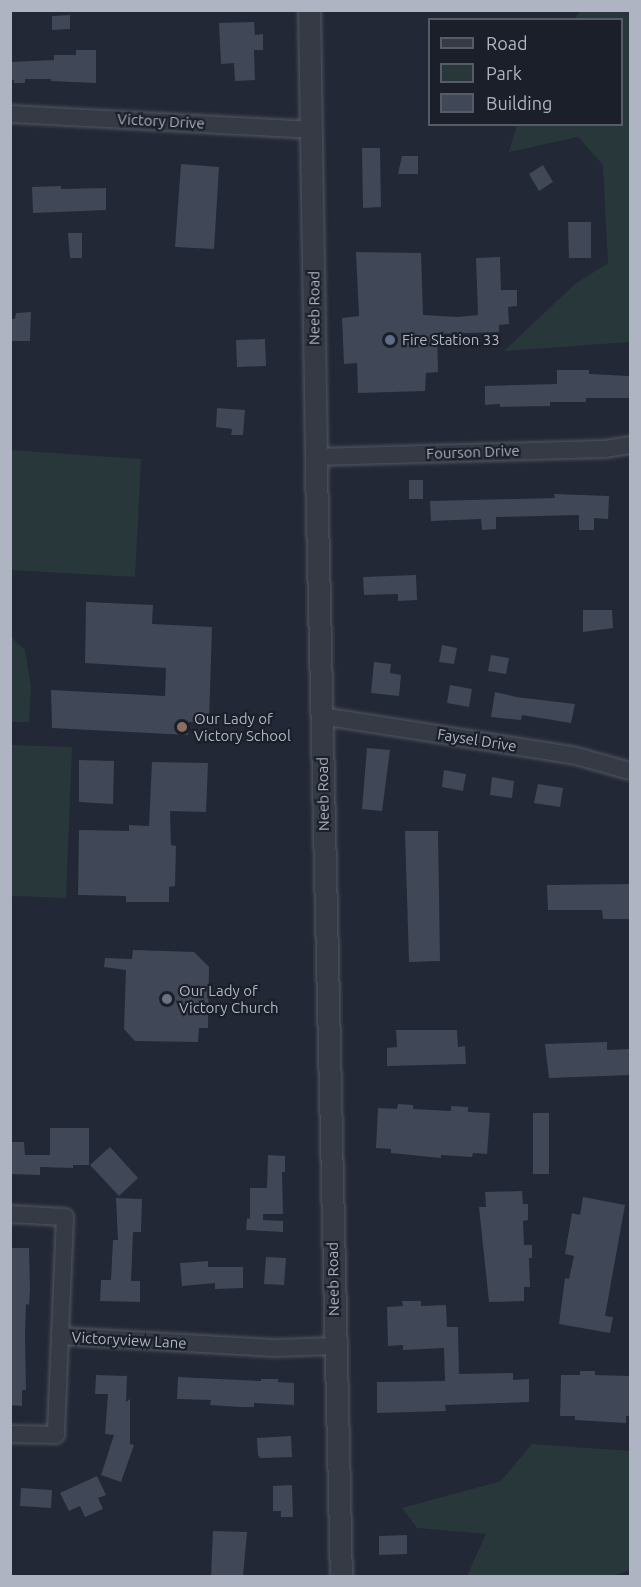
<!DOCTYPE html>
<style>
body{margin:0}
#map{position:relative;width:641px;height:1587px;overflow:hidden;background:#222835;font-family:Ubuntu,sans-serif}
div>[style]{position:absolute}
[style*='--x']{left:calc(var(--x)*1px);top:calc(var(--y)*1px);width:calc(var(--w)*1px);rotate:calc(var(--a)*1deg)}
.green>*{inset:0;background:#28373a}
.building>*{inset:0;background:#404756}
.roads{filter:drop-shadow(0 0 2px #525763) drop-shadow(0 0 2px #525763)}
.minor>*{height:16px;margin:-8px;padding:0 8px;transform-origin:8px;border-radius:8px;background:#353a45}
.tertiary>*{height:21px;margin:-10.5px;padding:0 10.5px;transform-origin:10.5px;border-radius:10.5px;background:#353a45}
.dots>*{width:16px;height:16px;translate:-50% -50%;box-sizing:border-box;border:3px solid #1b1f2a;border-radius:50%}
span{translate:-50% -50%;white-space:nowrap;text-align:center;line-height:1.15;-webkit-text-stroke:4.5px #1b1f2a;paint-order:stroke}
.street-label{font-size:15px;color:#afb4c2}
.poi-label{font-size:15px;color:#afb4c2}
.left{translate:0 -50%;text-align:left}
.frame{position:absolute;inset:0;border:12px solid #afb4c2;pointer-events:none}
.legend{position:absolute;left:428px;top:18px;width:195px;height:108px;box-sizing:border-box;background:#1b1f2a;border:2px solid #565b67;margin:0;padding:8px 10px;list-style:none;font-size:18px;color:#afb4c2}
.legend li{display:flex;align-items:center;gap:12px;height:30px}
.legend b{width:30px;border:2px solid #565b67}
</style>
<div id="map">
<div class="green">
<i style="clip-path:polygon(580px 11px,630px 11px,630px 342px,504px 351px,575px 284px,608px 263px,603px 165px,578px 137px,509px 152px,517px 125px,622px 124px,622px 20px,575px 19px)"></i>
<i style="clip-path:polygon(10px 450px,141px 459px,135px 577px,11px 570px)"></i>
<i style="clip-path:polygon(11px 637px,25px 650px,31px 687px,29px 722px,11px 722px)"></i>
<i style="clip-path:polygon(11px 745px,72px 747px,66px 898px,11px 896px)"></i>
<i style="clip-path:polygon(532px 1444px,630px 1451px,630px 1570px,613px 1576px,467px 1576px,486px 1534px,417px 1528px,402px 1508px,501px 1481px)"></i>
</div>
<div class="building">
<i style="clip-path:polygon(70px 15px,70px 29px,52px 30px,52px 16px)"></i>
<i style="clip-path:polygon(254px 22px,255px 35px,263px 34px,263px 50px,254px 50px,255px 80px,235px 81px,234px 63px,221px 64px,219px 23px)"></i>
<i style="clip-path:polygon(76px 50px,96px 50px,96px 83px,51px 81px,51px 79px,25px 79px,25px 83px,14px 83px,14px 80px,10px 80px,10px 62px,54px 60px,54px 55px,76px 55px)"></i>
<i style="clip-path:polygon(362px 148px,380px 148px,381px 207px,363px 208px)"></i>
<i style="clip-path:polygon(402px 156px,418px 156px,418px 174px,398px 174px)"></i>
<i style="clip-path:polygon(181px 164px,219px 167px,214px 249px,175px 247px)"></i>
<i style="clip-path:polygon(543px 165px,553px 182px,539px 191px,529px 174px)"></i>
<i style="clip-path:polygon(61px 186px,61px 189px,106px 188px,106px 210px,33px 213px,32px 187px)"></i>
<i style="clip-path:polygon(568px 222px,591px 222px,591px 258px,569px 258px)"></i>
<i style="clip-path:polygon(68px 233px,82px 233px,82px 258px,70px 258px)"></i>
<i style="clip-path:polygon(356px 252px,421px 253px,423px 315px,458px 317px,478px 315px,476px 258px,500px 257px,501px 290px,517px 290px,517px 306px,508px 307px,509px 324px,499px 325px,499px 332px,437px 334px,438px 372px,426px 373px,425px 391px,358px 393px,357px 363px,344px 364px,342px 318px,359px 316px)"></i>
<i style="clip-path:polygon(31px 312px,30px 341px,10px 341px,10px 319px,15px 319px,16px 313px)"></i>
<i style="clip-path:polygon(265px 339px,266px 366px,237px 367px,236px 340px)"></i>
<i style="clip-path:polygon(557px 370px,589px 370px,589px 374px,629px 376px,629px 398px,586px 398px,586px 402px,550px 402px,550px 406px,500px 407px,500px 404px,485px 405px,485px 386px,557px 384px)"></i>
<i style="clip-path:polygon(217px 408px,245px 410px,243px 435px,231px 435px,232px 429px,216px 427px)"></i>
<i style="clip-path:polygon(409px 480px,423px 480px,423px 499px,409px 499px)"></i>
<i style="clip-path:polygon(554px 494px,609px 496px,608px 519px,594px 518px,594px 530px,579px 530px,579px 515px,496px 517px,496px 529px,482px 530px,481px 519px,431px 521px,430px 501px,555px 498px)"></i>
<i style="clip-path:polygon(416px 575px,417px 600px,398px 601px,398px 594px,364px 595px,363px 577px)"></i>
<i style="clip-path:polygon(86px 602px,153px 605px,152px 624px,212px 627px,209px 722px,189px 722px,188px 735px,52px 728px,51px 690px,165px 696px,166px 668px,85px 663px)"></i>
<i style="clip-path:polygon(583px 610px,612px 610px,613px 628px,583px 632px)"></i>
<i style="clip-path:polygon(442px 645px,457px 648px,454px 664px,439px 662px)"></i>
<i style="clip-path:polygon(491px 655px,509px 658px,506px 674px,488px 671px)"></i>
<i style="clip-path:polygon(374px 662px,391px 664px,390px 673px,401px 675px,399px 696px,371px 693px)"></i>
<i style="clip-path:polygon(450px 685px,472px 689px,469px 707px,447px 703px)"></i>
<i style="clip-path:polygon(495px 692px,516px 697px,575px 704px,571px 723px,522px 715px,521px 720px,491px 717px)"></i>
<i style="clip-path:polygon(367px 748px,390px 750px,382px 811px,362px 809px)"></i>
<i style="clip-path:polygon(79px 760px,114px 761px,113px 804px,79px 802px)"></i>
<i style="clip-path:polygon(152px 762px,208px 763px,206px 812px,170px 811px,171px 845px,176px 846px,175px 886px,169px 887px,169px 902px,126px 902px,126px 896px,78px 895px,79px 830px,129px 831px,129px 825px,149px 826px)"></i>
<i style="clip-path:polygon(444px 770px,466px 774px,463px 791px,442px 787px)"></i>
<i style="clip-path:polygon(492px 777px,514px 781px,512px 798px,490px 795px)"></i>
<i style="clip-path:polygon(538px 784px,563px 788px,560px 807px,534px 803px)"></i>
<i style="clip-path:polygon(405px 831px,438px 831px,440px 961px,409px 962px)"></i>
<i style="clip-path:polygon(630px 884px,630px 919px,603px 919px,602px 910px,548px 910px,547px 885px)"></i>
<i style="clip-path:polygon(133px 950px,194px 952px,209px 967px,208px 1028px,199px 1028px,198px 1042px,135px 1041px,124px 1029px,126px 970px,104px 967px,105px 958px,132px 959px)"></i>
<i style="clip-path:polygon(396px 1030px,457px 1030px,458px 1047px,465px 1046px,466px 1064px,387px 1066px,387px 1048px,397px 1047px)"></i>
<i style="clip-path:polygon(607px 1042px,607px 1050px,630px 1049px,630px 1075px,549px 1078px,545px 1044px)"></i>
<i style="clip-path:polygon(398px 1104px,413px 1105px,413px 1109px,451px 1111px,451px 1106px,468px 1107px,468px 1112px,490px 1113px,487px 1154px,473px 1153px,472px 1157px,441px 1155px,441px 1158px,391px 1153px,391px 1149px,376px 1148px,378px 1108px,397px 1109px)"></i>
<i style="clip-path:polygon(533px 1113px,549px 1113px,549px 1174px,533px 1174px)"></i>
<i style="clip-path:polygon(50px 1128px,89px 1128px,89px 1165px,73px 1165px,73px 1168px,40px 1167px,40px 1175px,10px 1174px,10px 1142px,24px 1142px,25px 1155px,50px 1155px)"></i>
<i style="clip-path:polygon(110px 1147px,138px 1178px,119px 1196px,90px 1165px)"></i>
<i style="clip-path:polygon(268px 1155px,285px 1156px,285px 1172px,282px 1172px,283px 1214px,263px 1214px,263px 1220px,283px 1221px,283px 1232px,246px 1230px,247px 1218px,250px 1219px,250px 1188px,267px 1188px)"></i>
<i style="clip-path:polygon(522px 1191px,523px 1204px,528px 1204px,528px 1220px,523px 1221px,524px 1245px,532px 1245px,532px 1258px,529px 1258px,530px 1287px,524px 1287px,524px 1301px,489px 1302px,479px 1207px,486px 1207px,485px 1192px)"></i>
<i style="clip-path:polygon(583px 1197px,625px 1205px,605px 1316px,613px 1317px,610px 1333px,559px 1324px,565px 1278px,569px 1279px,574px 1256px,565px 1254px,572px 1213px,580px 1215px)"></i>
<i style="clip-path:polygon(116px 1198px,142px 1199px,141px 1232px,133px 1232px,131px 1281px,140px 1281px,140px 1302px,100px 1301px,101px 1280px,111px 1280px,113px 1240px,118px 1240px)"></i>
<i style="clip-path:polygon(10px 1248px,29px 1248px,30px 1289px,29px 1305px,26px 1304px,25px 1335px,26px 1390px,22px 1390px,22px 1406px,10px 1405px)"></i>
<i style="clip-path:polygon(266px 1257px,286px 1258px,284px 1285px,264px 1284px)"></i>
<i style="clip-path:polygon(208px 1261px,208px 1267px,243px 1267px,243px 1288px,215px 1289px,215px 1283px,182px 1286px,180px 1263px)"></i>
<i style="clip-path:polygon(402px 1301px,421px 1301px,421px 1306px,446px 1305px,447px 1327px,458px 1327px,459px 1374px,513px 1373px,513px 1380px,529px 1379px,529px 1402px,445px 1405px,446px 1411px,377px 1413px,377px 1382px,445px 1381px,444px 1348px,403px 1350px,403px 1345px,388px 1346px,387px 1307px,403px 1306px)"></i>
<i style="clip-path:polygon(580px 1371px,595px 1371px,595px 1375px,630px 1376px,630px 1416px,626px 1416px,626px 1423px,575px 1420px,575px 1416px,560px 1416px,561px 1375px,580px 1375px)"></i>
<i style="clip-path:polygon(96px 1375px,127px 1376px,126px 1402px,130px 1399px,130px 1444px,134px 1445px,121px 1482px,101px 1475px,114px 1435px,105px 1434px,108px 1394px,95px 1394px)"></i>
<i style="clip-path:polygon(178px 1377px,261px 1381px,261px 1379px,278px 1379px,278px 1382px,294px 1383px,294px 1405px,254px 1403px,254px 1407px,240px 1407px,210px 1405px,211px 1400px,177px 1399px)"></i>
<i style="clip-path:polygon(291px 1436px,292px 1457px,260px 1458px,258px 1455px,257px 1438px)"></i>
<i style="clip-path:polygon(97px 1476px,106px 1495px,98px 1498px,103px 1509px,85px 1517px,80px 1506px,69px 1511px,60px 1493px)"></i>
<i style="clip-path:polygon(292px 1485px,293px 1517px,281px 1517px,281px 1511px,273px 1511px,273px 1486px)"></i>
<i style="clip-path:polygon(21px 1488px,52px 1490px,51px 1508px,20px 1506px)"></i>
<i style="clip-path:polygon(213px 1531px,247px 1532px,243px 1576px,211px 1576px)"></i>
<i style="clip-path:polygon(407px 1535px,407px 1554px,379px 1555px,379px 1536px)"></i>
</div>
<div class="roads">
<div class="minor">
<i style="--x:10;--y:114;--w:301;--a:3"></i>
<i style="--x:316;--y:457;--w:289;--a:-1.6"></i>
<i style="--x:605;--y:449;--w:25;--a:-9"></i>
<i style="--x:322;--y:716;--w:257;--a:8.9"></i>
<i style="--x:576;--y:756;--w:56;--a:15.5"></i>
<i style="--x:10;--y:1214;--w:55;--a:3.1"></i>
<i style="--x:65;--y:1217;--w:218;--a:92.4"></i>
<i style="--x:56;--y:1435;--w:46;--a:-178.8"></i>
<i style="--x:61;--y:1336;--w:214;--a:3.2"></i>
<i style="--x:275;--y:1348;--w:60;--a:-1.9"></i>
</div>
<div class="tertiary">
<i style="--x:309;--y:10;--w:460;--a:89.1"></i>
<i style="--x:316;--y:470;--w:1106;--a:88.71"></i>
</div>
</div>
<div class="dots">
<i style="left:390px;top:340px;background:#5c6f8a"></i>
<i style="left:182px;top:727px;background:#8d6e63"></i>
<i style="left:167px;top:999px;background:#6b7280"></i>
</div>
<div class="street-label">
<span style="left:161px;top:121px;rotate:3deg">Victory Drive</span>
<span style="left:314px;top:308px;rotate:-90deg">Neeb Road</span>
<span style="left:473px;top:452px;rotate:-2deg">Fourson Drive</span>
<span style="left:477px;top:740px;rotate:9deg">Faysel Drive</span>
<span style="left:323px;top:794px;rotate:-91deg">Neeb Road</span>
<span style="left:333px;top:1279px;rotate:-91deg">Neeb Road</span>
<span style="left:129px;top:1340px;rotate:3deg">Victoryview Lane</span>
</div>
<div class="poi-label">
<span class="left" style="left:402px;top:340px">Fire Station 33</span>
<span class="left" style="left:194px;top:727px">Our Lady of<br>Victory School</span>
<span class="left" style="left:179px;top:999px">Our Lady of<br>Victory Church</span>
</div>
<div class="frame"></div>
<ul class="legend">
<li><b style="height:8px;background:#353a45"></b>Road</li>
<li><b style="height:16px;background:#28373a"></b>Park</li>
<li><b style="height:16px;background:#404756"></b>Building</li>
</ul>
</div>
